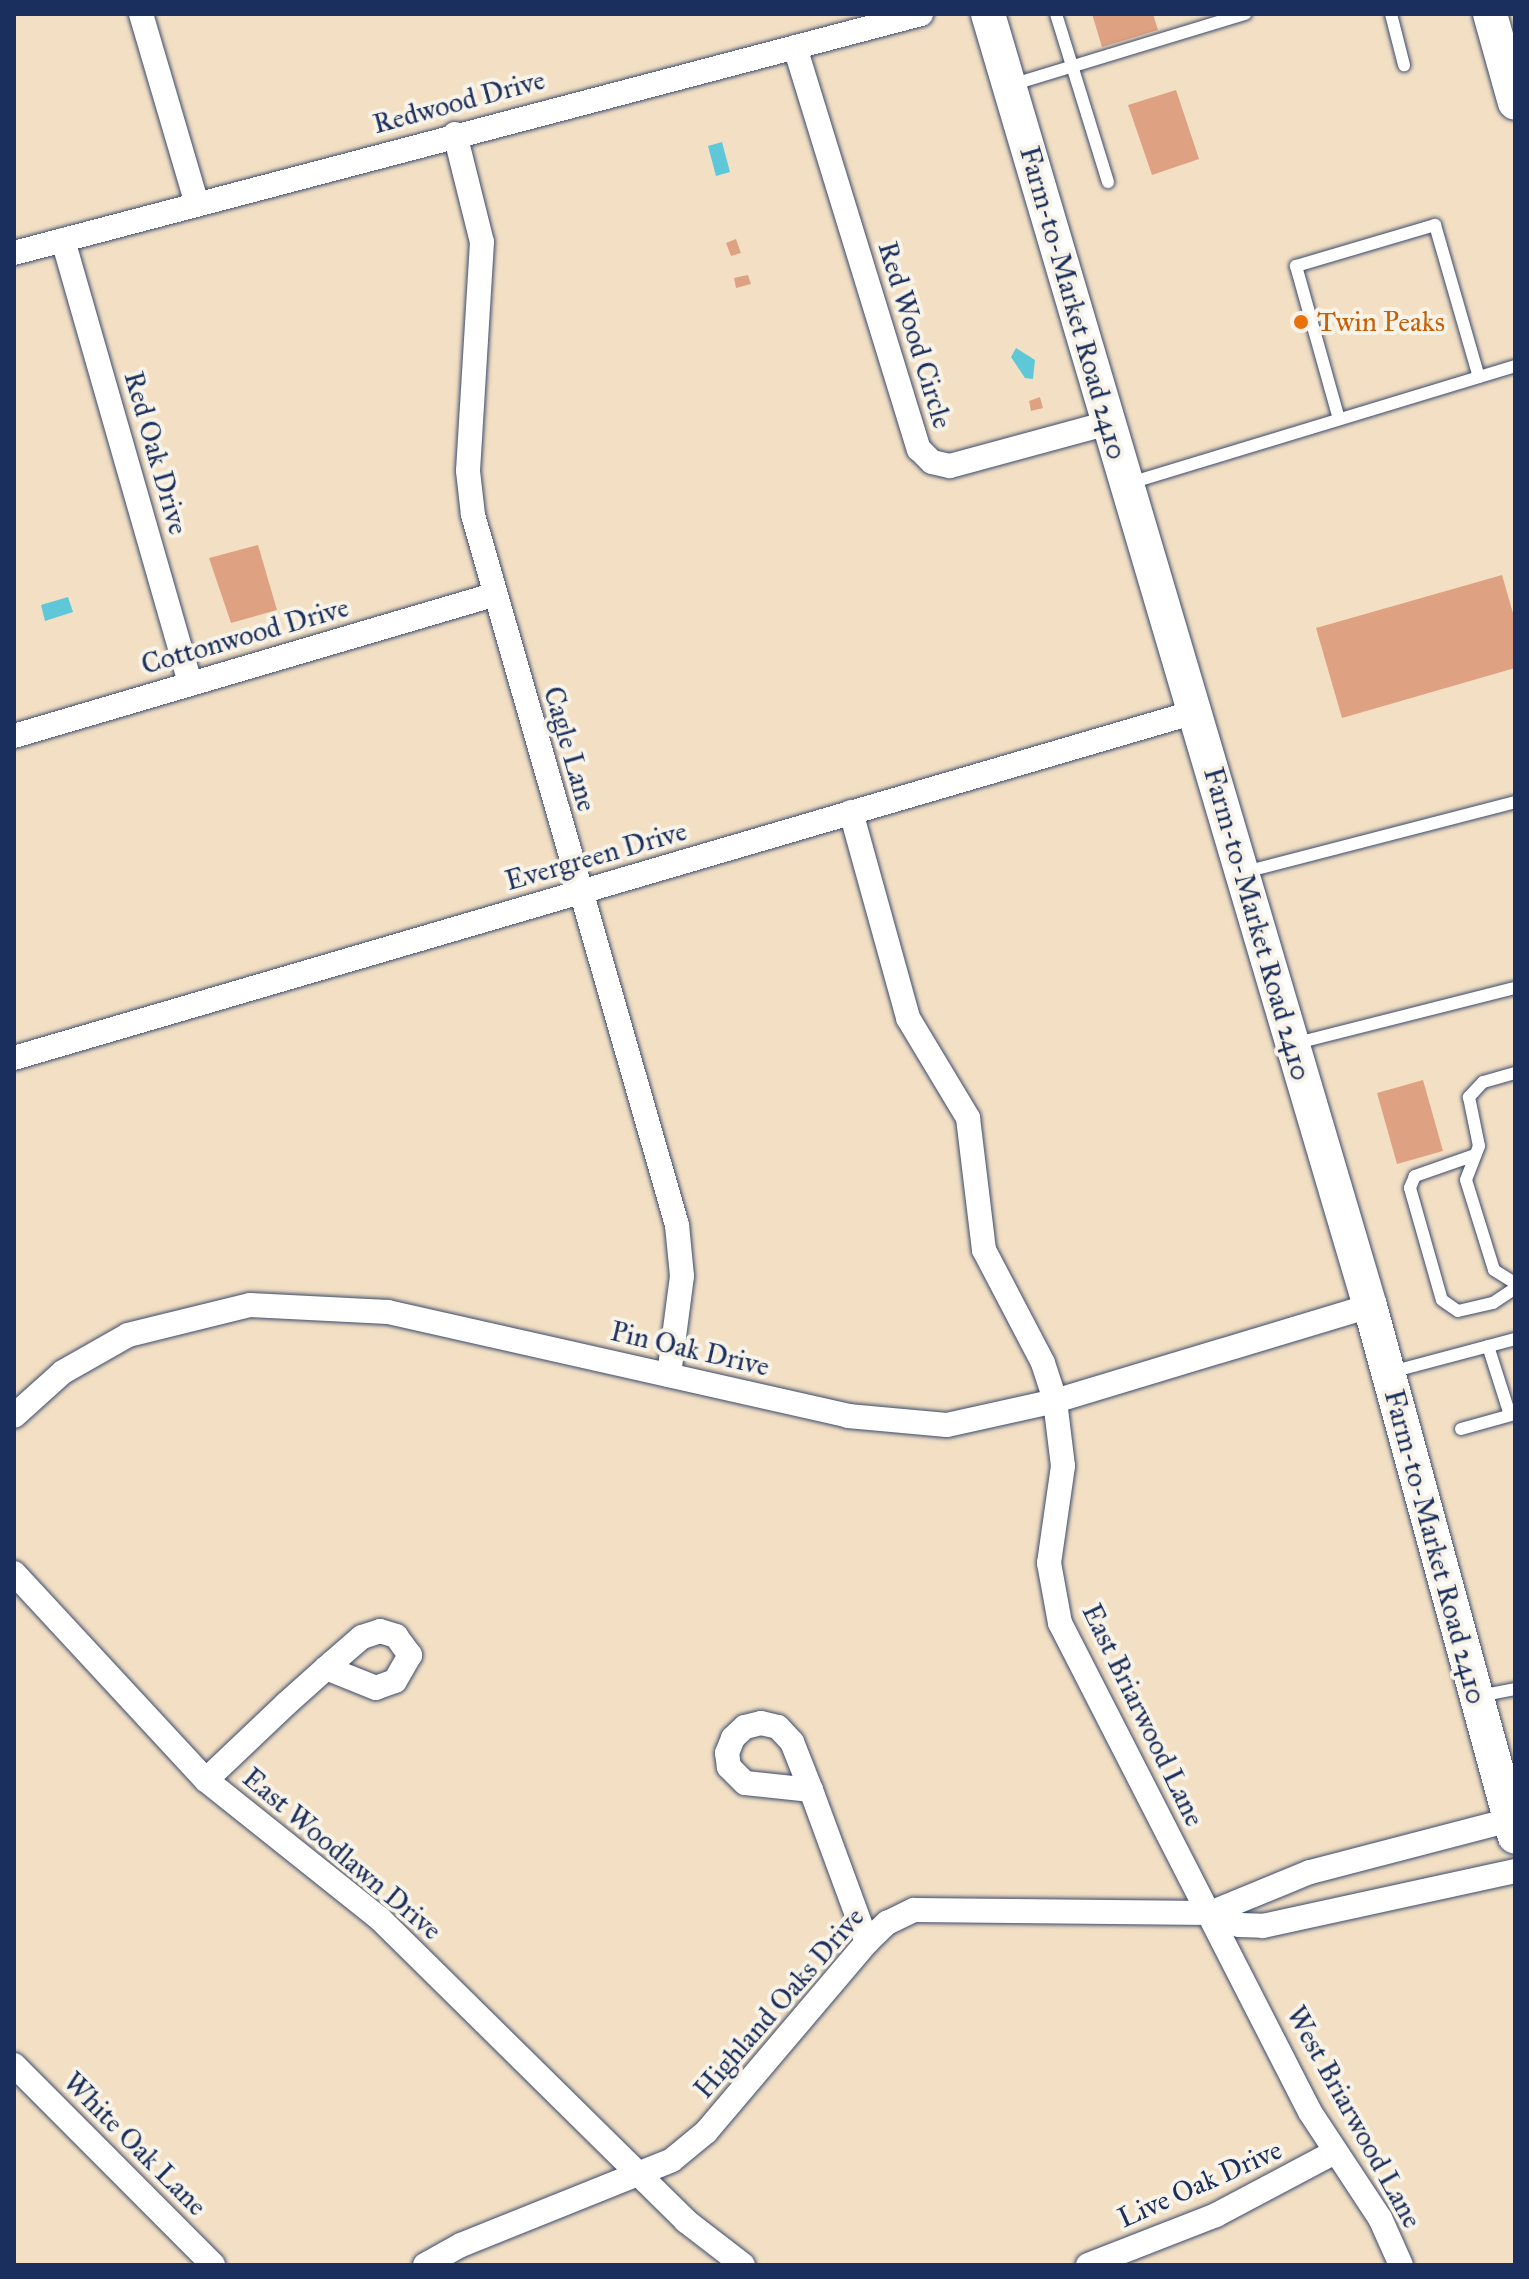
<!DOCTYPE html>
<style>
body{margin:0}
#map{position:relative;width:1529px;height:2279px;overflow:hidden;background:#f3e0c4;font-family:"IM FELL Great Primer",serif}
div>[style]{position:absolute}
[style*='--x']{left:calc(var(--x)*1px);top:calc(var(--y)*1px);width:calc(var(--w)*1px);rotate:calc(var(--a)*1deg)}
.water>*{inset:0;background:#5ec8d8}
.building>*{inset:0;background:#dea283}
.roads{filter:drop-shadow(0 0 2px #3b4a6d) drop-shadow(0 0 2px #3b4a6d)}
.service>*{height:12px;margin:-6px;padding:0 6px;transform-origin:6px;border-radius:6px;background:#fff}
.minor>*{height:24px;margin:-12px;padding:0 12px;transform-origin:12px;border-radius:12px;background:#fff}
.secondary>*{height:34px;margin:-17px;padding:0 17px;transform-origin:17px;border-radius:17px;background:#fff}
.dots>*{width:22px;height:22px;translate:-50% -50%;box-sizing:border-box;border:4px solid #f7f3e8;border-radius:50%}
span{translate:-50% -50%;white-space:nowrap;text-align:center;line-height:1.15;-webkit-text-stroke:8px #f7f3e8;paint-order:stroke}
.street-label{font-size:28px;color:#1b2f5e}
.food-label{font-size:28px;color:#c56008}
.left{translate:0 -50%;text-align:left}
.frame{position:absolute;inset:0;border:16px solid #1b2f5e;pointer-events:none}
</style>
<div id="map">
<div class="water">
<i style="clip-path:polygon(722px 142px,730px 172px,716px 176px,708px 146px)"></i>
<i style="clip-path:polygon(1016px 348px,1035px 360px,1033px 379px,1025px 378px,1011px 357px)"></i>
<i style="clip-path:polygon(68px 597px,73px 612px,45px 621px,41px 605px)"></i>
</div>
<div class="building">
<i style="clip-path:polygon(1092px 14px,1153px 14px,1158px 30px,1102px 47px)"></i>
<i style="clip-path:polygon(1176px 90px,1199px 159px,1152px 175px,1128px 105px)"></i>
<i style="clip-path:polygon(736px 239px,741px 253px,731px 256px,726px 243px)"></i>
<i style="clip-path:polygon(748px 275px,751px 284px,736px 288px,734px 278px)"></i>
<i style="clip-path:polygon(1040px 397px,1043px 408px,1031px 411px,1029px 401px)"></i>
<i style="clip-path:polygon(258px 545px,277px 610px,231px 623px,209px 558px)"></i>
<i style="clip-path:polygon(1502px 575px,1515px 620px,1515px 668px,1342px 718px,1316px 628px)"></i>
<i style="clip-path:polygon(1423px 1080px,1443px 1151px,1397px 1164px,1377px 1093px)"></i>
</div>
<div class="roads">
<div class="service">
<i style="--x:1056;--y:14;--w:176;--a:72.8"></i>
<i style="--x:1391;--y:14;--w:53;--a:75.7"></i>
<i style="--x:1011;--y:85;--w:245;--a:-16.9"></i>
<i style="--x:1339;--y:419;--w:159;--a:-105.7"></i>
<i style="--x:1296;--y:266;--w:145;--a:-16.4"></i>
<i style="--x:1435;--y:225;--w:158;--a:73.9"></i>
<i style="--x:1130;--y:483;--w:402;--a:-16.9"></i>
<i style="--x:1245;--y:872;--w:279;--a:-14.5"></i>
<i style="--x:1293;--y:1044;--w:229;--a:-14.2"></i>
<i style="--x:1515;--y:1073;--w:33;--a:164"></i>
<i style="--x:1483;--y:1082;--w:21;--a:133"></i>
<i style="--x:1469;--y:1097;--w:50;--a:78.5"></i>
<i style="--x:1479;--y:1146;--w:36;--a:111"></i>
<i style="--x:1466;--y:1180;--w:94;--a:72.7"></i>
<i style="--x:1494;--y:1270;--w:25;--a:32"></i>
<i style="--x:1475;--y:1155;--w:64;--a:160.7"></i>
<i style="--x:1415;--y:1176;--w:13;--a:113"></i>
<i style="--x:1410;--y:1188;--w:116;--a:74.1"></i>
<i style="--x:1442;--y:1300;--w:19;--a:35"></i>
<i style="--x:1458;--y:1311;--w:36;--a:-13"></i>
<i style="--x:1493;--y:1303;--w:27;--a:-34"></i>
<i style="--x:1488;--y:1346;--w:72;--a:72.3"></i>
<i style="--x:1391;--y:1372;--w:128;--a:-14.9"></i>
<i style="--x:1461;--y:1429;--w:56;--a:-15.5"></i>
<i style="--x:1479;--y:1696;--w:37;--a:-11"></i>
</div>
<div class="minor">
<i style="--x:141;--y:14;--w:198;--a:73.6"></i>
<i style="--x:795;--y:47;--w:421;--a:72.9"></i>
<i style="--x:919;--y:449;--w:18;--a:45"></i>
<i style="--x:932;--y:462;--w:18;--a:13"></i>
<i style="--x:950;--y:466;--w:164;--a:-15.2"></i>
<i style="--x:455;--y:134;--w:111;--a:76"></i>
<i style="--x:482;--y:242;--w:229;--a:93.5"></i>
<i style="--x:468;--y:471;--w:44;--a:83.5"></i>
<i style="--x:473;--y:515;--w:739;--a:73.97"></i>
<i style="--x:677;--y:1225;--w:51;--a:84.4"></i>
<i style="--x:682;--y:1276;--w:100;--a:97.5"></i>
<i style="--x:63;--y:240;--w:461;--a:74"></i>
<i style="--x:14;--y:253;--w:938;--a:-14.76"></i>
<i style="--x:14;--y:736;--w:499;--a:-16.4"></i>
<i style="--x:851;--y:812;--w:214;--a:74.5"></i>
<i style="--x:908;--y:1018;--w:117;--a:59"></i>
<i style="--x:968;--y:1118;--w:133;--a:83.1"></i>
<i style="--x:984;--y:1250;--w:127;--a:62.4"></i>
<i style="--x:1043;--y:1363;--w:40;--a:72"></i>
<i style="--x:1055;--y:1401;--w:65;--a:83"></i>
<i style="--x:1063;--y:1466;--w:98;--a:98.2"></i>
<i style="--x:1049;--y:1563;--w:61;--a:79.6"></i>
<i style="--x:1060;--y:1623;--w:549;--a:62.92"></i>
<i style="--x:1310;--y:2112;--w:127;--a:56.6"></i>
<i style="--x:1380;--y:2218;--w:51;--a:65.9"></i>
<i style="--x:14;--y:1058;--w:1231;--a:-16.33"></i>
<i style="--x:14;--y:1416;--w:66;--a:-41.9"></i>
<i style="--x:63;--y:1372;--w:75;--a:-29.6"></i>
<i style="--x:128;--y:1335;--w:126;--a:-13.8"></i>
<i style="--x:250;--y:1305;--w:138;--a:2.9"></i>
<i style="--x:388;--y:1312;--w:472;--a:12.7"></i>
<i style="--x:848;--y:1416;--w:99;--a:5.2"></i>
<i style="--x:947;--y:1425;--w:111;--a:-12.5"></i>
<i style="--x:1055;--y:1401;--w:329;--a:-16.8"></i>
<i style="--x:14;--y:1573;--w:282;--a:47.2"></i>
<i style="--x:206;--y:1780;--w:223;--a:38.6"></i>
<i style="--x:380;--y:1919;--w:430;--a:44.6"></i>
<i style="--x:686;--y:2221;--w:72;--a:37.7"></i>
<i style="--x:206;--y:1780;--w:110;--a:-43.5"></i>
<i style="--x:286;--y:1704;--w:63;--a:-41.8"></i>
<i style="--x:333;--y:1662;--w:38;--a:-41"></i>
<i style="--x:362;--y:1637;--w:19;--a:-18"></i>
<i style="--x:380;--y:1631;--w:17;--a:17"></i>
<i style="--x:396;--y:1636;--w:24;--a:54"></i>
<i style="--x:410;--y:1655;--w:30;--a:120"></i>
<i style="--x:395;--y:1681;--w:20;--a:160"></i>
<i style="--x:376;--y:1688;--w:54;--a:-158.2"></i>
<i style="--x:811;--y:1790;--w:66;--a:-173.9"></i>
<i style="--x:745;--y:1783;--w:23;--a:-135"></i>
<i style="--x:729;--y:1767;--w:14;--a:-98"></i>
<i style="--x:727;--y:1753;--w:16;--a:-68"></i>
<i style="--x:733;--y:1738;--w:16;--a:-43"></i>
<i style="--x:745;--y:1727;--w:16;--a:-14"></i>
<i style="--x:761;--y:1723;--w:17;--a:13"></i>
<i style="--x:778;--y:1727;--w:21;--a:47"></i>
<i style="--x:792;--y:1742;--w:52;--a:68.4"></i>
<i style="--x:811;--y:1790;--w:162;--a:69.8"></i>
<i style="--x:1210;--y:1913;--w:108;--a:-22.3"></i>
<i style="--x:1310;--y:1872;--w:207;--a:-14.6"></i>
<i style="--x:14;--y:2065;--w:282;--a:45.1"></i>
<i style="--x:425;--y:2265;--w:41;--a:-29.1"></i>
<i style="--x:461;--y:2245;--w:227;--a:-21.9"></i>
<i style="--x:672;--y:2160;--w:44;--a:-39.5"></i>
<i style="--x:706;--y:2132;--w:249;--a:-49.7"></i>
<i style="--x:867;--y:1942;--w:28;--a:-44"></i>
<i style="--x:887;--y:1923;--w:30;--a:-26"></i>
<i style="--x:914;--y:1910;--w:296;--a:0.6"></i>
<i style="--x:1210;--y:1913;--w:31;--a:22"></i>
<i style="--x:1239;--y:1925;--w:24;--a:2"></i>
<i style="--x:1263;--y:1926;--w:258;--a:-12.3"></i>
<i style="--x:1088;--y:2265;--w:137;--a:-21.3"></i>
<i style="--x:1216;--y:2215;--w:135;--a:-27.9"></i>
</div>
<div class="secondary">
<i style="--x:988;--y:14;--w:1347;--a:73.53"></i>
<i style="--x:1370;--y:1306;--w:550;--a:74.73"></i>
<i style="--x:1490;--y:14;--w:92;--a:74.3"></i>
</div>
</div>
<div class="dots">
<i style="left:1301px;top:322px;background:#e8710a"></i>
</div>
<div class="street-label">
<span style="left:459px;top:102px;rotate:-15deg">Redwood Drive</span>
<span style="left:1073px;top:303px;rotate:74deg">Farm-to-Market Road 2410</span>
<span style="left:915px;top:335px;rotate:73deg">Red Wood Circle</span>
<span style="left:156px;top:453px;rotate:74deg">Red Oak Drive</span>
<span style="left:245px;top:636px;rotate:-16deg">Cottonwood Drive</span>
<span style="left:570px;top:749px;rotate:74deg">Cagle Lane</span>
<span style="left:596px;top:856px;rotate:-16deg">Evergreen Drive</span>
<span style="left:1257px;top:924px;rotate:74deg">Farm-to-Market Road 2410</span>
<span style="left:690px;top:1349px;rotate:13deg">Pin Oak Drive</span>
<span style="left:1435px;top:1547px;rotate:75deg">Farm-to-Market Road 2410</span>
<span style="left:1143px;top:1715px;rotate:64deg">East Briarwood Lane</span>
<span style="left:342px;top:1854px;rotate:40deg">East Woodlawn Drive</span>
<span style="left:779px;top:2003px;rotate:-49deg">Highland Oaks Drive</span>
<span style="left:1354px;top:2117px;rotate:61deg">West Briarwood Lane</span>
<span style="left:135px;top:2144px;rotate:45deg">White Oak Lane</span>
<span style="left:1200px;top:2184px;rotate:-24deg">Live Oak Drive</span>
</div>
<div class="food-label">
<span class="left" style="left:1317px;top:322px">Twin Peaks</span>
</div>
<div class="frame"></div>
</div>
